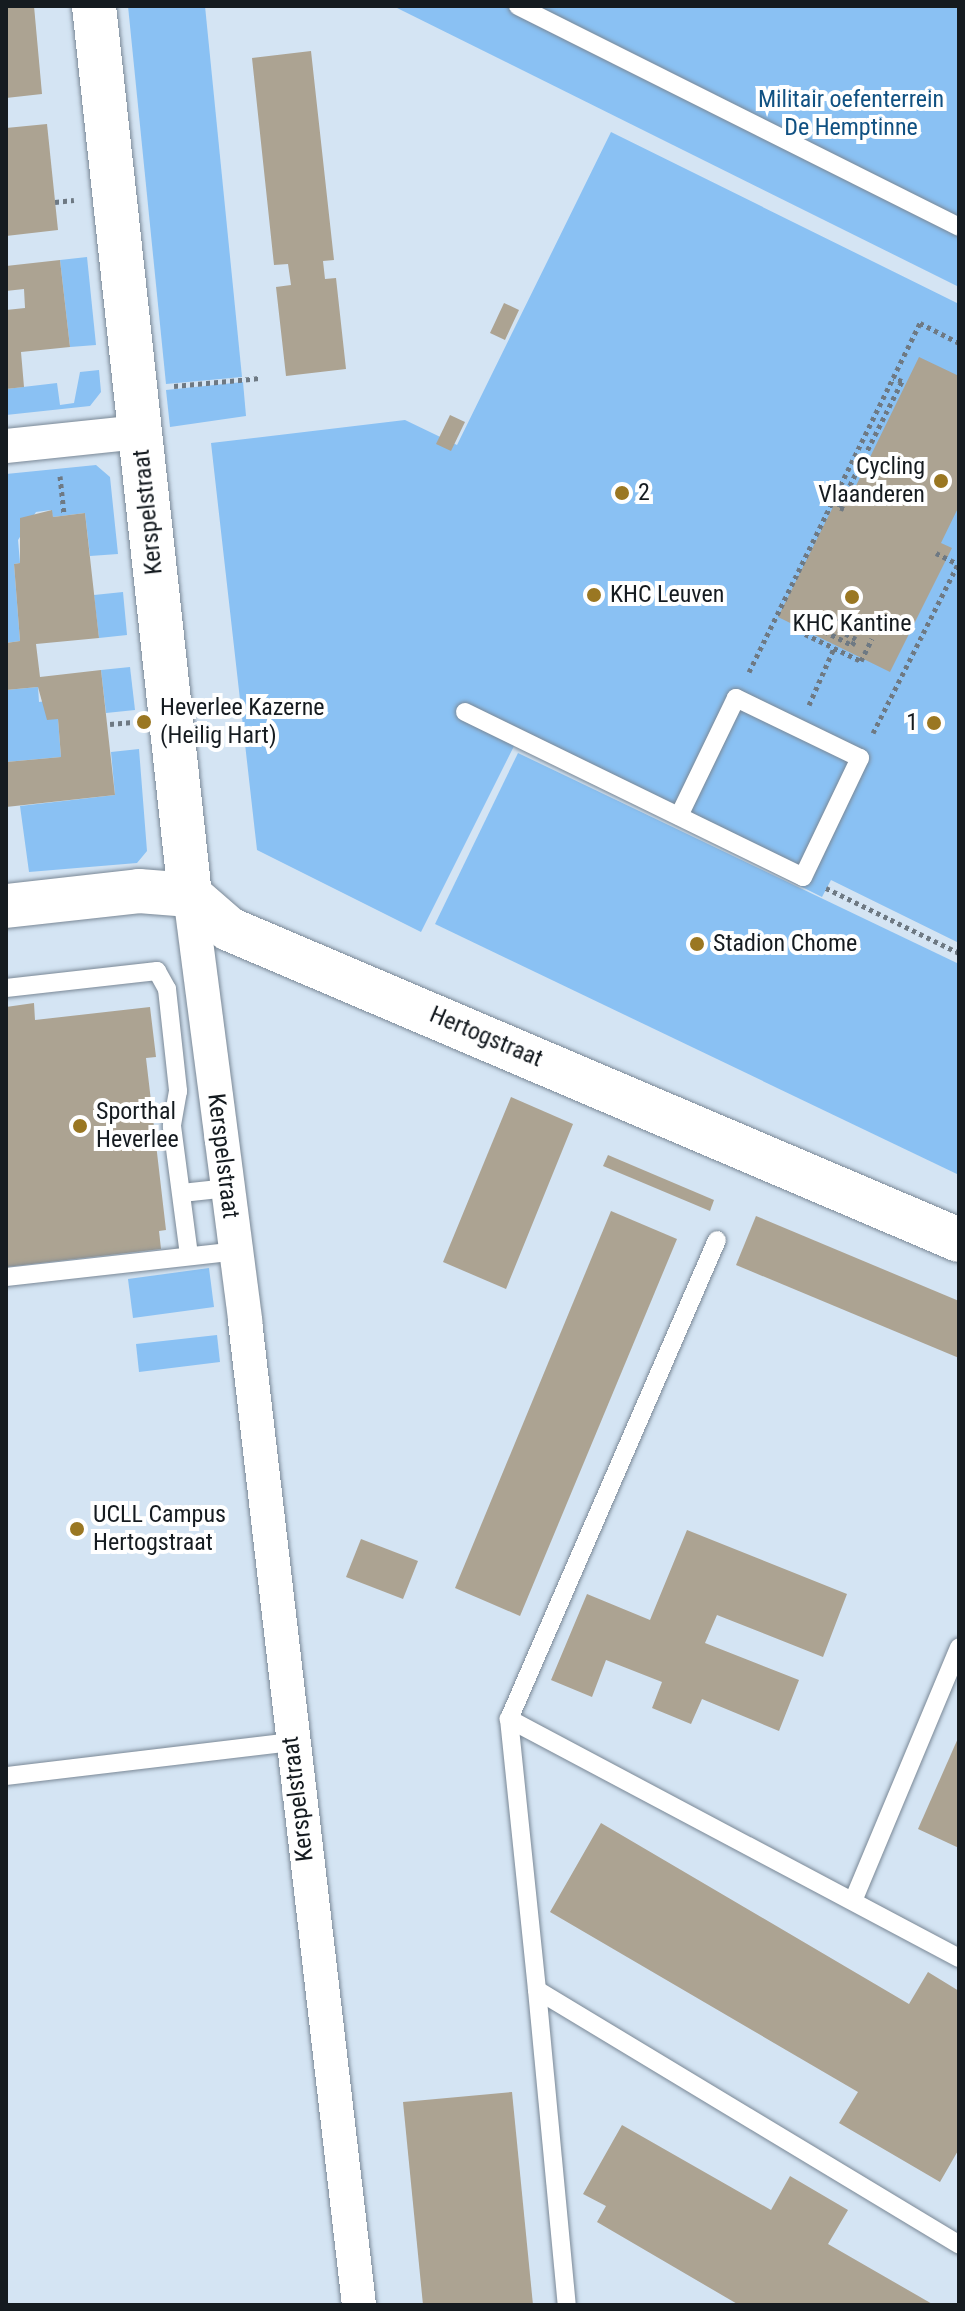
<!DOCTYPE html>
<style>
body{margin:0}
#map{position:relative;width:965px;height:2311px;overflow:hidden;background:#d4e4f3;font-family:"Roboto Condensed",sans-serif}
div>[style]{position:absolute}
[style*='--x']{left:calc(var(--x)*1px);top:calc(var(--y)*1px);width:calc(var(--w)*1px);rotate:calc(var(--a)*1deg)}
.green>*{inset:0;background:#8ac1f3}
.building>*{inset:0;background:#aca392}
.path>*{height:5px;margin-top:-2.5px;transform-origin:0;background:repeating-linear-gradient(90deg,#6e7983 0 4px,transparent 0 8px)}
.roads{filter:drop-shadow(0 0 2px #7a8896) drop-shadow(0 0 2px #7a8896)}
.service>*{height:18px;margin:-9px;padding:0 9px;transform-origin:9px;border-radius:9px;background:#fff}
.minor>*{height:34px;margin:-17px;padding:0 17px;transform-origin:17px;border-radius:17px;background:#fff}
.tertiary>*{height:44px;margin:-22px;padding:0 22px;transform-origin:22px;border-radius:22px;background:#fff}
.dots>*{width:22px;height:22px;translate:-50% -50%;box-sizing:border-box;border:4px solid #fff;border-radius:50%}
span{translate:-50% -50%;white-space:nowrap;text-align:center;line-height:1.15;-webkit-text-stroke:8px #fff;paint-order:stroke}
.park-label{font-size:24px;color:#105182}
.poi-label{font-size:24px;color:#151b20}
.right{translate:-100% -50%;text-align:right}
.left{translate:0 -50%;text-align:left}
.street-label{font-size:24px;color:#151b20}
.frame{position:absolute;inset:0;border:8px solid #151b20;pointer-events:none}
</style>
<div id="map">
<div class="green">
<i style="clip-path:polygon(128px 6px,205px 6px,242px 377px,166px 384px)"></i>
<i style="clip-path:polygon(393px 6px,959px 6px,959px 287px)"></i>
<i style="clip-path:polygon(611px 132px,959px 304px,959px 943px,831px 880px,822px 897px,515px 744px,421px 932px,257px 850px,211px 443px,405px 420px,457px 445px)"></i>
<i style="clip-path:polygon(87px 257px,96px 345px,70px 347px,60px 260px)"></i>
<i style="clip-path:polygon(99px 370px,101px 392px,90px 406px,6px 415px,6px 389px,57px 383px,60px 405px,74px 403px,80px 372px)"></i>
<i style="clip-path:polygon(243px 382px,246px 416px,170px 427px,166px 390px)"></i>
<i style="clip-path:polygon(96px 465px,110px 477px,118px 554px,90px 556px,85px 513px,53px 517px,51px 510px,36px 512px,18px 540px,20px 563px,14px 564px,20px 641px,6px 643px,6px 474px)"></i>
<i style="clip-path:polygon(123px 592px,127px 635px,99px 638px,94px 595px)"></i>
<i style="clip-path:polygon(130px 667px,135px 710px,106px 713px,101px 670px)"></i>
<i style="clip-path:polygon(38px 687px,39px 702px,46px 701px,58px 719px,61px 757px,6px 762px,6px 690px)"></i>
<i style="clip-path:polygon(139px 749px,147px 851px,137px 863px,29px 872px,20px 806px,115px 795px,111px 752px)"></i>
<i style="clip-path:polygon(518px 753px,959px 964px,959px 1175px,435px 924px)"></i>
<i style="clip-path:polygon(209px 1268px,214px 1307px,133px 1318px,128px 1279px)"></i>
<i style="clip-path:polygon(217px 1335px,220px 1362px,139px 1372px,136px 1344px)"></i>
</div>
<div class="building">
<i style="clip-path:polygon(6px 6px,34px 6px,42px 94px,6px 98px)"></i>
<i style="clip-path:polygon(311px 51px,334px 260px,323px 261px,325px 279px,336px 278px,346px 369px,286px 376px,276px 287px,291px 285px,288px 264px,274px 265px,252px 58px)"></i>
<i style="clip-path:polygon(47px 124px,58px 230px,6px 236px,6px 128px)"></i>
<i style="clip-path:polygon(60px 260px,70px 347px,21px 352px,24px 387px,6px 389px,6px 310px,25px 308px,24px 289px,6px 291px,6px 266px)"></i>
<i style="clip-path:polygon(504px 303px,519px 310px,505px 340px,490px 333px)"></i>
<i style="clip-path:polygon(919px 357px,959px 376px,959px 506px,941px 543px,952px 548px,890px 672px,778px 617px,839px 495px,849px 500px)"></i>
<i style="clip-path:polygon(450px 415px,465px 422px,451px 451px,436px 444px)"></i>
<i style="clip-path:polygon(52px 510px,53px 517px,85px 513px,99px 638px,36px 644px,40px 677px,101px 670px,115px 795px,6px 807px,6px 762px,61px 757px,58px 719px,47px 720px,38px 687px,6px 690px,6px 643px,20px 641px,14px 564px,20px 563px,20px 518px)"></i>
<i style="clip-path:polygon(34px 1003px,35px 1020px,150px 1007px,156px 1057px,146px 1058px,166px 1230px,159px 1231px,161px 1249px,6px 1267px,6px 1007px)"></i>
<i style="clip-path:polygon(511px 1097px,573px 1124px,506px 1289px,443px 1262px)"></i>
<i style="clip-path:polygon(608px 1155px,714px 1200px,710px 1211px,603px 1166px)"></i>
<i style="clip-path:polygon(611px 1211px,677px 1239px,520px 1616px,455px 1588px)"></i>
<i style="clip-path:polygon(756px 1216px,959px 1301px,959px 1358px,736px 1265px)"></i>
<i style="clip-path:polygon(687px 1530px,847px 1594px,823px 1657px,717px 1615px,705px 1643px,799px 1680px,779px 1731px,702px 1699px,691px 1724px,652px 1708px,662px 1682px,606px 1660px,592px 1697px,551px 1680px,587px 1594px,650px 1620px)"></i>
<i style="clip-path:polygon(361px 1539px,418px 1561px,403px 1599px,346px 1577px)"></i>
<i style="clip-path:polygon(959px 1736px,959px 1848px,918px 1829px)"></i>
<i style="clip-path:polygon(601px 1823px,909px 2004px,928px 1972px,959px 1991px,959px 2149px,940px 2182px,839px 2123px,858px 2092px,550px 1912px)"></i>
<i style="clip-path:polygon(512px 2092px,533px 2305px,423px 2305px,403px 2102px)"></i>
<i style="clip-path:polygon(622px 2125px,771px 2210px,790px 2176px,848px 2210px,828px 2244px,934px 2305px,739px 2305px,597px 2222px,606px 2206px,583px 2194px)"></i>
</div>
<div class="path">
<i style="--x:55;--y:202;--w:19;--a:-6"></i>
<i style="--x:174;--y:386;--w:86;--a:-5.3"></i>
<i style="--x:60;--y:476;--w:39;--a:84"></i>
<i style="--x:844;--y:509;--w:5;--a:-158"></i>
<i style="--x:839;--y:507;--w:141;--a:-63.4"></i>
<i style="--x:902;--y:381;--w:9;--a:-159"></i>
<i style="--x:936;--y:553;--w:25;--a:27"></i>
<i style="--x:816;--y:611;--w:25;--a:116"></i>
<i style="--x:805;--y:634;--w:62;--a:25.7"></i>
<i style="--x:861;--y:661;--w:25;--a:-64"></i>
<i style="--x:810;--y:624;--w:47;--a:26.6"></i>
<i style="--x:852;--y:645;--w:7;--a:-56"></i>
<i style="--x:856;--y:639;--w:27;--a:-153"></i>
<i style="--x:832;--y:627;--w:10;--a:-61"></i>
<i style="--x:749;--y:672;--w:389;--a:-63.9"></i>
<i style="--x:920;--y:323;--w:44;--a:27.1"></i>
<i style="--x:809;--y:705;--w:62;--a:-66.3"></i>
<i style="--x:110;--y:724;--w:23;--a:-5"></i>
<i style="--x:873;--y:733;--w:191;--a:-63.3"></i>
<i style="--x:826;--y:888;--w:148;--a:26"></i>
</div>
<div class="roads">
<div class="service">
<i style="--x:518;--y:6;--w:493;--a:26.6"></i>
<i style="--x:465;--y:712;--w:376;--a:26"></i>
<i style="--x:803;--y:877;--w:132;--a:-64.4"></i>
<i style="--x:860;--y:758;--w:138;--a:-154.2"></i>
<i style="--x:736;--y:698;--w:131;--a:115.8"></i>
<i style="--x:6;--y:988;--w:152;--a:-6.4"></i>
<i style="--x:157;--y:971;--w:21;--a:61"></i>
<i style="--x:167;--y:989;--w:103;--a:83.8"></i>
<i style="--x:178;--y:1091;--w:36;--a:100"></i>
<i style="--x:172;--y:1126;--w:131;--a:82.5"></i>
<i style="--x:182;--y:1193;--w:46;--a:-6.2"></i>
<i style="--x:6;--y:1277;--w:231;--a:-6.4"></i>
<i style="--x:509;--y:1719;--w:522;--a:-66.53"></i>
<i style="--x:6;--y:1776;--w:287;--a:-6.8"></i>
<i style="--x:853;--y:1901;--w:275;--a:-67.3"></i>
<i style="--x:959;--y:1958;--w:510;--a:-152.03"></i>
<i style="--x:509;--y:1719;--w:272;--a:84.1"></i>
<i style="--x:537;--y:1990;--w:493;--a:31.1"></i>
<i style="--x:537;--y:1990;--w:316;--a:84.6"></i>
</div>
<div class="minor">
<i style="--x:6;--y:446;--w:135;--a:-6"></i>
<i style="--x:190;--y:895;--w:430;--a:82.6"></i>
<i style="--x:245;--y:1321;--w:991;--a:83.39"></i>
</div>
<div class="tertiary">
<i style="--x:94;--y:6;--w:894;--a:83.84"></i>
<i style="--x:6;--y:906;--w:134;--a:-6.4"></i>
<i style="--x:139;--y:891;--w:51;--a:4.5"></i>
<i style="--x:190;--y:895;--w:52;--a:41.1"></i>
<i style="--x:229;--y:929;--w:793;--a:23.08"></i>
</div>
</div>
<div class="dots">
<i style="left:941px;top:481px;background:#9a7722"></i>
<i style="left:622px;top:493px;background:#9a7722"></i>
<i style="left:594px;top:595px;background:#9a7722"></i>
<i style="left:852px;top:597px;background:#9a7722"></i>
<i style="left:144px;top:722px;background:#9a7722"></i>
<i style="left:934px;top:723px;background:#9a7722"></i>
<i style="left:697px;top:944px;background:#9a7722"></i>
<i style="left:80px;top:1126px;background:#9a7722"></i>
<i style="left:77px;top:1529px;background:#9a7722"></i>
</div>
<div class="park-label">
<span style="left:851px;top:114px">Militair oefenterrein<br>De Hemptinne</span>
</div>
<div class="poi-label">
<span class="right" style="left:925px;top:481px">Cycling<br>Vlaanderen</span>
<span class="left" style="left:638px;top:493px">2</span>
<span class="left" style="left:610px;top:595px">KHC Leuven</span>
<span style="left:852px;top:624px">KHC Kantine</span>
<span class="left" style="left:160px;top:722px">Heverlee Kazerne<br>(Heilig Hart)</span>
<span class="right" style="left:918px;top:723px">1</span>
<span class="left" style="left:713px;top:944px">Stadion Chome</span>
<span class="left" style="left:96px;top:1126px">Sporthal<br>Heverlee</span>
<span class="left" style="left:93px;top:1529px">UCLL Campus<br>Hertogstraat</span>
</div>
<div class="street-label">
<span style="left:148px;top:512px;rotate:-96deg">Kerspelstraat</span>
<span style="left:486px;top:1037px;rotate:23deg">Hertogstraat</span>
<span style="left:223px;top:1156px;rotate:83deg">Kerspelstraat</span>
<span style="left:298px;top:1799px;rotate:-97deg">Kerspelstraat</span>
</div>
<div class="frame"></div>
</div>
